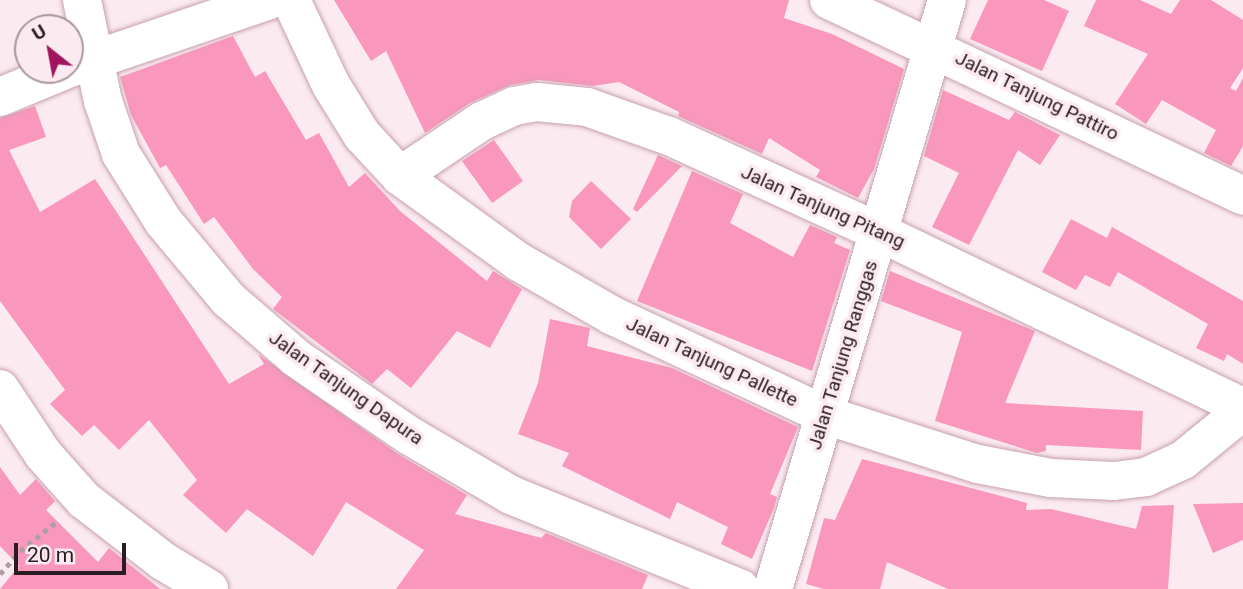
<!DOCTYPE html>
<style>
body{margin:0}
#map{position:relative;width:1243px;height:589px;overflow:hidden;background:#fbeaf0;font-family:Roboto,sans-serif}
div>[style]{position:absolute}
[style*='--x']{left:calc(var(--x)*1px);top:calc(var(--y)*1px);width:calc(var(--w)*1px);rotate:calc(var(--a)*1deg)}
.building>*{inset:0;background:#f997bd}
.path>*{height:4.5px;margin-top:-2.25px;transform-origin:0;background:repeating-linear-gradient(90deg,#ae9ea3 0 5px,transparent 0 10px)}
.roads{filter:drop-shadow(0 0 2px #c7a0ad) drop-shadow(0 0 2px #c7a0ad)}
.street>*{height:38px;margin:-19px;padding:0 19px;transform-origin:19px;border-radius:19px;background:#fff}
.secondary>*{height:38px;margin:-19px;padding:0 19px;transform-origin:19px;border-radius:19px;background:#fff}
span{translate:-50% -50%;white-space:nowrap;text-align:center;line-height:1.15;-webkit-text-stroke:7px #fbeaf0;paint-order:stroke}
.street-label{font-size:19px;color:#2b1c21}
.north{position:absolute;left:14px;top:14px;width:70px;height:70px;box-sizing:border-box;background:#fbeaf0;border:2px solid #a8989d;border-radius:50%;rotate:329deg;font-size:19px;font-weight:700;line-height:28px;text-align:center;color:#2b1c21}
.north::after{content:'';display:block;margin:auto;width:24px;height:32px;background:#a0145e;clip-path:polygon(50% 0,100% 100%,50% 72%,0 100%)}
.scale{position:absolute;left:14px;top:543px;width:112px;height:32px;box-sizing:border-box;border:4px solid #2b1c21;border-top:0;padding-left:9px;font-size:21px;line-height:24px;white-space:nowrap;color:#2b1c21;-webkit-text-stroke:5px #fbeaf0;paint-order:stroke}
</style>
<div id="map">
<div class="building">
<i style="clip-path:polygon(334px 0,789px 0,784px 18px,832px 34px,904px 69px,874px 169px,858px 198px,816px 177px,820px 170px,769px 138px,762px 154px,678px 116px,679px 112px,619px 82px,593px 86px,539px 80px,510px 85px,470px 103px,425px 133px,386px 51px,371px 61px)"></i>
<i style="clip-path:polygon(988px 0,1044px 0,1069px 11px,1042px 71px,970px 39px)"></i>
<i style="clip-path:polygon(1096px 0,1140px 0,1171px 14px,1180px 0,1211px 0,1243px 20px,1243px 68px,1230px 88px,1236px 91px,1243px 78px,1243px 146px,1231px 166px,1204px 153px,1216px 130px,1162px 100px,1146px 124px,1115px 104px,1148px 54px,1084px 26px)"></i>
<i style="clip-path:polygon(233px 36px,255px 77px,265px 71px,306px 140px,319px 133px,349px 187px,365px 173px,400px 211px,487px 281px,493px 271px,522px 289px,490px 348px,457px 331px,411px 388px,387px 369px,372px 384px,273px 309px,282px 297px,253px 269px,214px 217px,204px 224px,166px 165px,160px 168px,131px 115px,120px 77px)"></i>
<i style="clip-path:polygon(943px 90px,1009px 120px,1015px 112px,1060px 135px,1040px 165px,1018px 150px,969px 245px,932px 227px,959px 173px,924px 156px)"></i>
<i style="clip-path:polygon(35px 106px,46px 137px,9px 150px,40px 212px,95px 179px,229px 384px,264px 364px,258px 354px,398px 454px,467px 495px,455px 514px,541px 538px,546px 533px,648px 575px,642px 589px,396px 589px,424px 550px,346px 502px,313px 556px,247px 509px,226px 533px,183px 495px,197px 480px,149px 420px,119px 450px,94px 425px,82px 436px,50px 404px,65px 390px,0 301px,0 118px)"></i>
<i style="clip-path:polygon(494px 140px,523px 181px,492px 203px,462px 161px)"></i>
<i style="clip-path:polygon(658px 155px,682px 166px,637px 212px,633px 209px)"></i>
<i style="clip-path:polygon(692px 171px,743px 194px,730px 223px,793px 257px,810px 225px,837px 237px,834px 243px,850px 250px,812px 371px,637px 301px)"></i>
<i style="clip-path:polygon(591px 181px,631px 219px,601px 249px,569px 217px,572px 201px)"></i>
<i style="clip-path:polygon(1071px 219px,1107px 238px,1112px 227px,1243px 301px,1243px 364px,1227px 354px,1224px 361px,1196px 348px,1208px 324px,1118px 272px,1110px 287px,1085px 275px,1076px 290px,1042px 272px)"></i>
<i style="clip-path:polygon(890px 271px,1035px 331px,1005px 403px,1143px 411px,1141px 450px,1046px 445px,1046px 451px,1037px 453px,935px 421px,962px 332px,881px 301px)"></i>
<i style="clip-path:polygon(550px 319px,590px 328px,587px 346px,672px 368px,798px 427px,770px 494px,777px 497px,774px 508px,752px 559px,721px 544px,728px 527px,677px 502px,670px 519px,562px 466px,569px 453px,518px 434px,538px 383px)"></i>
<i style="clip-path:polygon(862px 459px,1027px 503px,1026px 510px,1051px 509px,1136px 529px,1142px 506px,1174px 505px,1168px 589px,948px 589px,887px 562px,880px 589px,824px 589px,806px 584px,824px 518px,835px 520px)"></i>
<i style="clip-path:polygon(0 467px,20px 495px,36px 479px,55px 501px,46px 510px,98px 562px,109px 548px,160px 589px,0 589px,19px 566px,0 546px)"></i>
<i style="clip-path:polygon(1243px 503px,1243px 540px,1213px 553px,1193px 504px)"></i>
</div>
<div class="path">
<i style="--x:0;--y:574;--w:30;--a:-49"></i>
<i style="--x:20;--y:551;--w:45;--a:-38.7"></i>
</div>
<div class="roads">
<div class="street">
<i style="--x:82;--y:0;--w:103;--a:78.3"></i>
<i style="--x:103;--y:101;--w:56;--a:71.2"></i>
<i style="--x:121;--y:154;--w:79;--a:57.9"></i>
<i style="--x:163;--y:221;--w:102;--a:50.2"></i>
<i style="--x:228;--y:299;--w:90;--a:40.9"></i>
<i style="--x:296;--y:358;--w:138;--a:34.4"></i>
<i style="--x:410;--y:436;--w:117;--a:30.3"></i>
<i style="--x:511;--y:495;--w:248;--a:22.2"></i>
<i style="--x:291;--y:0;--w:94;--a:64.8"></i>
<i style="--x:331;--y:85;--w:59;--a:58.2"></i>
<i style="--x:362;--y:135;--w:56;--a:47.2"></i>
<i style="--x:400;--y:176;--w:147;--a:35.9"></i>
<i style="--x:519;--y:262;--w:106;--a:29.9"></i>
<i style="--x:611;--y:315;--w:236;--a:25"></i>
<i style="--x:825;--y:415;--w:161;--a:17.8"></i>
<i style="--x:978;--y:464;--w:74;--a:10.9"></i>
<i style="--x:1051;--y:478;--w:63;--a:2.7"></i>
<i style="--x:1114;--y:481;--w:32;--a:-7"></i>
<i style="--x:1146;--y:477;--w:41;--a:-24.7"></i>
<i style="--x:1183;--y:460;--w:77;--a:-39.2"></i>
<i style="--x:829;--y:0;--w:458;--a:25.3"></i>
<i style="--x:70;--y:68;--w:211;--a:-18.8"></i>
<i style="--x:0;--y:97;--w:70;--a:-22.6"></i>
<i style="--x:400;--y:176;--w:99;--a:-33.9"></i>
<i style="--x:482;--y:121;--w:35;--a:-25"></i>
<i style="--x:514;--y:106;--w:23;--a:-10"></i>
<i style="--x:537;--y:102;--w:50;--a:5.7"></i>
<i style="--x:587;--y:107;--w:87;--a:19.5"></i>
<i style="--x:669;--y:136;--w:231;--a:24.6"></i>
<i style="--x:879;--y:232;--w:404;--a:25.7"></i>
<i style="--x:773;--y:589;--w:614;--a:-73.54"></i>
</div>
<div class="secondary">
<i style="--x:0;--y:389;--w:78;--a:56.5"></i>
<i style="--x:43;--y:454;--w:62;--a:48.3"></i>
<i style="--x:84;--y:500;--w:100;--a:37.7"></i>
<i style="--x:163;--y:561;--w:54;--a:31.3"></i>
</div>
</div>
<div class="street-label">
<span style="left:1037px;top:96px;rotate:26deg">Jalan Tanjung Pattiro</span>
<span style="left:823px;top:207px;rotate:24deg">Jalan Tanjung Pitang</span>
<span style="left:843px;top:355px;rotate:-73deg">Jalan Tanjung Ranggas</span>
<span style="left:712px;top:362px;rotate:25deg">Jalan Tanjung Pallette</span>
<span style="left:346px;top:388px;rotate:35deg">Jalan Tanjung Dapura</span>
</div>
<div class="north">U</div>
<div class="scale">20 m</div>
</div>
